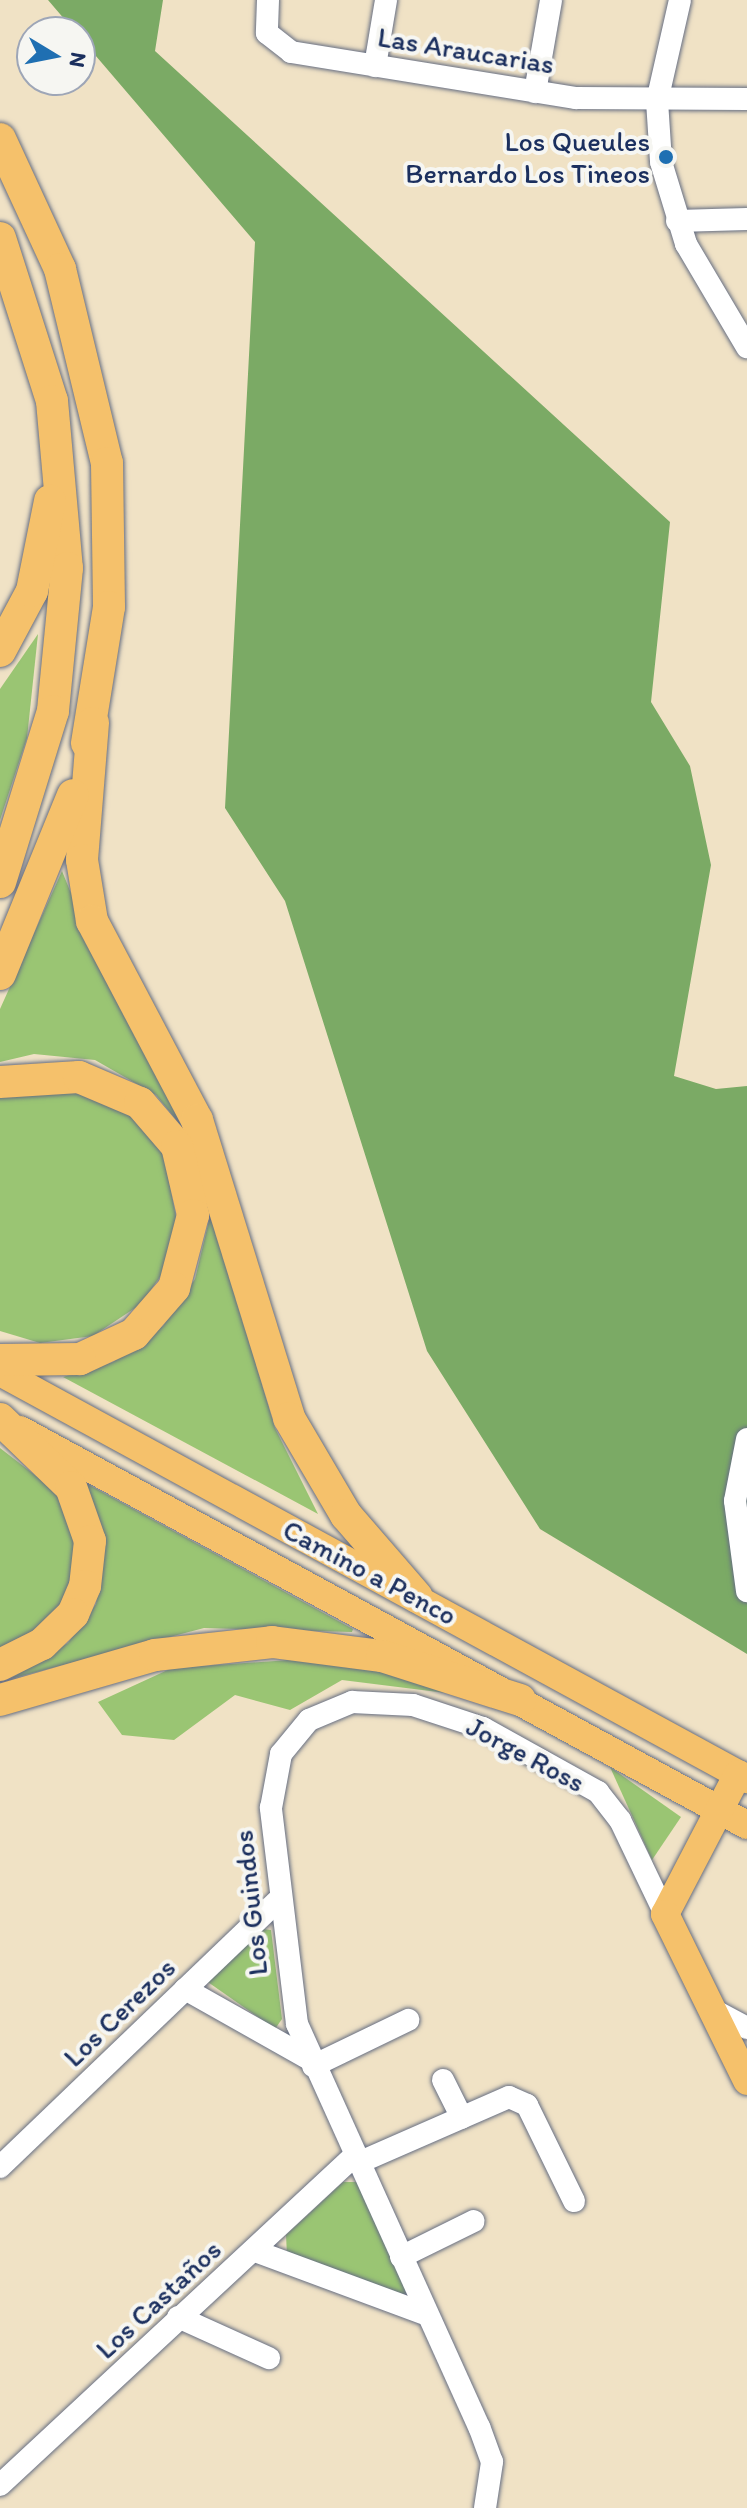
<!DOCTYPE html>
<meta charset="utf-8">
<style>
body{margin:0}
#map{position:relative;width:747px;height:2508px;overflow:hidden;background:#f0e2c5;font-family:Itim,sans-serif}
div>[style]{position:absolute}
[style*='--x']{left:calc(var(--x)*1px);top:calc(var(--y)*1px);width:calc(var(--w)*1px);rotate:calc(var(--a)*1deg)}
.green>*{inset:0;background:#9ac573}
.forest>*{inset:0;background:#7baa65}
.roads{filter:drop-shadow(0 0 2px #666e82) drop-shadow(0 0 2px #666e82)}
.minor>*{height:22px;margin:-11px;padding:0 11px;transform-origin:11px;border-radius:11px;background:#fff}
.major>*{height:28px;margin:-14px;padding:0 14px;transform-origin:14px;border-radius:14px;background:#f5c16b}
.highway>*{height:32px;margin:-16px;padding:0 16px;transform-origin:16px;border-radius:16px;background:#f5c16b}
.dots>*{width:22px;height:22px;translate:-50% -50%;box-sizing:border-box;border:4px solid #f6f6f2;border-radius:50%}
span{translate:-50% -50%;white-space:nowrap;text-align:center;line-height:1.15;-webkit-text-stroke:8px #f6f6f2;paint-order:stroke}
.street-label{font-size:28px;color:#1b2f5e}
.poi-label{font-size:28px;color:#1b2f5e}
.right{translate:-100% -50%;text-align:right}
.north{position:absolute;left:16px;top:16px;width:80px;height:80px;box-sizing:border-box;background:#f6f6f2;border:2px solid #9ea6b7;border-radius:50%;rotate:100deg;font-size:22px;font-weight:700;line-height:32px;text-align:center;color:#1b2f5e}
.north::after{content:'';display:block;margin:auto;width:28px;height:36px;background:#1f6fb2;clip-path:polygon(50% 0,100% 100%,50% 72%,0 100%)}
</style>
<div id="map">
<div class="green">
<i style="clip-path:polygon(38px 634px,27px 738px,0 820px,0 689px)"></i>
<i style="clip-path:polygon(62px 871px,99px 962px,189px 1135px,156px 1095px,95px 1060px,34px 1054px,0 1062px,0 1009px)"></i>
<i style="clip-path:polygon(67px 1089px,126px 1111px,164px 1155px,177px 1222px,162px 1274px,141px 1304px,93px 1336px,40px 1343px,0 1331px,0 1094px)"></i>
<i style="clip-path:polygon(211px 1212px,275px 1428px,318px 1514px,63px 1377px,113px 1362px,163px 1326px,195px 1279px)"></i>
<i style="clip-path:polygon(0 1448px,58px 1493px,80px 1555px,56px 1620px,0 1650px)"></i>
<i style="clip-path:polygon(82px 1481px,353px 1629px,352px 1632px,204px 1628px,10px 1679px,68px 1643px,96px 1604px,105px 1538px)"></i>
<i style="clip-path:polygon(318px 1658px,383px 1668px,446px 1693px,342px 1680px,290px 1710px,235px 1695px,174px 1740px,122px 1735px,98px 1702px,172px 1668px)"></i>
<i style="clip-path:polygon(610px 1767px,681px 1817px,652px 1860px)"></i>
<i style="clip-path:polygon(262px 1929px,271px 1930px,282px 2019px,275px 2029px,205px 1980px)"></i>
<i style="clip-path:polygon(343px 2182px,358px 2182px,407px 2291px,402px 2298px,287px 2255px,286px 2235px)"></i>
</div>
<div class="forest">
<i style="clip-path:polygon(48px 0,163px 0,155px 51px,670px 522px,651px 702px,690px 766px,711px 865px,674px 1076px,716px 1089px,747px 1086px,747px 1654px,540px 1529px,427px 1351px,285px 901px,225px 808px,255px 242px)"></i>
</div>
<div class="roads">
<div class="minor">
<i style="--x:268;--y:0;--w:33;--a:92"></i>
<i style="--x:267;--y:33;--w:31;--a:38"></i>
<i style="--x:291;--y:52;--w:289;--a:9.2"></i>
<i style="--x:576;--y:98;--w:171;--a:0.3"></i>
<i style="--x:680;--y:0;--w:104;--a:102.8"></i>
<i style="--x:657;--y:101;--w:61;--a:86.2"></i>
<i style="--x:661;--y:162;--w:86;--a:73"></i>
<i style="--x:686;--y:244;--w:120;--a:59.4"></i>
<i style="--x:375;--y:66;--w:67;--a:-80.5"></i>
<i style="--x:535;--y:92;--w:93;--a:-80.1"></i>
<i style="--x:677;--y:221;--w:70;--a:-1.6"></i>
<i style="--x:747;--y:1439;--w:63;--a:101"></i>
<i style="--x:735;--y:1501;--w:91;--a:82.4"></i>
<i style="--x:185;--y:1989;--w:142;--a:29.4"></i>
<i style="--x:715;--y:2011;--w:36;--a:28"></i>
<i style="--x:313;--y:2066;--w:106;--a:-25.8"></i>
<i style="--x:443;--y:2080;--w:42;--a:63.4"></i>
<i style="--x:358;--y:2163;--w:165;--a:-23.6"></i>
<i style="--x:509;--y:2097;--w:20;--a:24"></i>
<i style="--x:527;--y:2105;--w:107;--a:63.9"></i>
<i style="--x:0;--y:2167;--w:387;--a:-43.8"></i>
<i style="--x:255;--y:2251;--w:184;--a:20.3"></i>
<i style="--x:401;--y:2257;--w:81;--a:-26.3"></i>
<i style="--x:178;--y:2317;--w:100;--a:24.3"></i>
<i style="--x:0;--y:2485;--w:485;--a:-42.9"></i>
<i style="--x:485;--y:2508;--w:47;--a:-81.3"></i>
<i style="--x:492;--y:2462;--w:37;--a:-110"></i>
<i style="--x:479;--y:2427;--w:442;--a:-114.3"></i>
<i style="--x:297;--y:2024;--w:218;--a:-96.9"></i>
<i style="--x:271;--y:1808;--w:55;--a:-79.5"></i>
<i style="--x:281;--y:1754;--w:44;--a:-50.5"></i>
<i style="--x:309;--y:1720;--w:47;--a:-22.7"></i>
<i style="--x:352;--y:1702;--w:61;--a:2.8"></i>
<i style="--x:413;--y:1705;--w:74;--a:18.2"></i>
<i style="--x:483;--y:1728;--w:132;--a:29.1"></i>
<i style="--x:598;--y:1792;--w:36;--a:52"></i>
<i style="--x:620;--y:1820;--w:104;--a:64.4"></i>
</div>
<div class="major">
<i style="--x:0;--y:1372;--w:851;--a:28.58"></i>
<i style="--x:20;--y:1430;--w:827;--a:28.52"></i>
<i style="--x:738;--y:1774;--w:158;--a:117.5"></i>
<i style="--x:665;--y:1914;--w:186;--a:63.8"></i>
</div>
<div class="highway">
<i style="--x:0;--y:139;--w:143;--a:65.2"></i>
<i style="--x:60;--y:269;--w:200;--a:76.4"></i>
<i style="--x:107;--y:463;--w:144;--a:89.2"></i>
<i style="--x:109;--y:607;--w:138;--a:99.2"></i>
<i style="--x:0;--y:238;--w:171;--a:72.3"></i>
<i style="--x:52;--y:401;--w:168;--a:84.9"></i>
<i style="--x:67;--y:568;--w:144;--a:95.6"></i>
<i style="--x:53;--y:711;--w:179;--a:107.2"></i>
<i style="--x:0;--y:651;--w:68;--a:-61.9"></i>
<i style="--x:32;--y:591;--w:92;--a:-78.7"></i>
<i style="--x:93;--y:723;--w:137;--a:94.6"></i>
<i style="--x:82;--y:860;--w:62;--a:80.7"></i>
<i style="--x:92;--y:921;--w:225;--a:62.2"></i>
<i style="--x:197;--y:1120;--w:312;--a:72.8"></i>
<i style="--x:289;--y:1418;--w:113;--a:59.6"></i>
<i style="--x:346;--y:1515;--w:108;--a:49.1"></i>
<i style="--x:0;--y:974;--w:193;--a:-67.8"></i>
<i style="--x:0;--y:1082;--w:79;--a:-3.6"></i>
<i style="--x:79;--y:1077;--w:66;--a:23.1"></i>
<i style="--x:140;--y:1103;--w:57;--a:49.3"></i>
<i style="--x:177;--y:1146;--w:71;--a:76.9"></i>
<i style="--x:193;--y:1215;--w:75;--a:104.6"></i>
<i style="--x:174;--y:1288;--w:61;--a:131"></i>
<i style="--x:134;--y:1334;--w:60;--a:155.2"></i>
<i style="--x:80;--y:1359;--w:80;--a:179.3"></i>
<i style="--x:0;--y:1419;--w:98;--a:43.8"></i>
<i style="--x:71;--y:1487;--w:57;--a:70.6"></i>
<i style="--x:90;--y:1541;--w:45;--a:96.3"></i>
<i style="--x:85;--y:1586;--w:30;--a:113"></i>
<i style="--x:73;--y:1614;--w:43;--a:135.9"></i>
<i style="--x:42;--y:1644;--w:47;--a:153.4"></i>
<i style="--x:0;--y:1700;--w:161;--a:-16.2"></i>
<i style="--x:155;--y:1655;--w:118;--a:-6.3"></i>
<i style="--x:272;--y:1642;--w:111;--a:7.3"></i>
<i style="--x:382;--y:1656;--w:145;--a:17.7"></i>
</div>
</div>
<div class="dots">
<i style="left:666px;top:157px;background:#1f6fb2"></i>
</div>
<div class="street-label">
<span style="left:466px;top:50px;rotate:9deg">Las Araucarias</span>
<span style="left:370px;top:1572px;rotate:28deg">Camino a Penco</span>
<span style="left:526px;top:1754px;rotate:28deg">Jorge Ross</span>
<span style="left:250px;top:1903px;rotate:-96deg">Los Guindos</span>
<span style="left:119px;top:2012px;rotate:-44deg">Los Cerezos</span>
<span style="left:158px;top:2299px;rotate:-43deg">Los Castaños</span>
</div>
<div class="poi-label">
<span class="right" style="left:650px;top:157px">Los Queules<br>Bernardo Los Tineos</span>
</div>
<div class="north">N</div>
</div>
